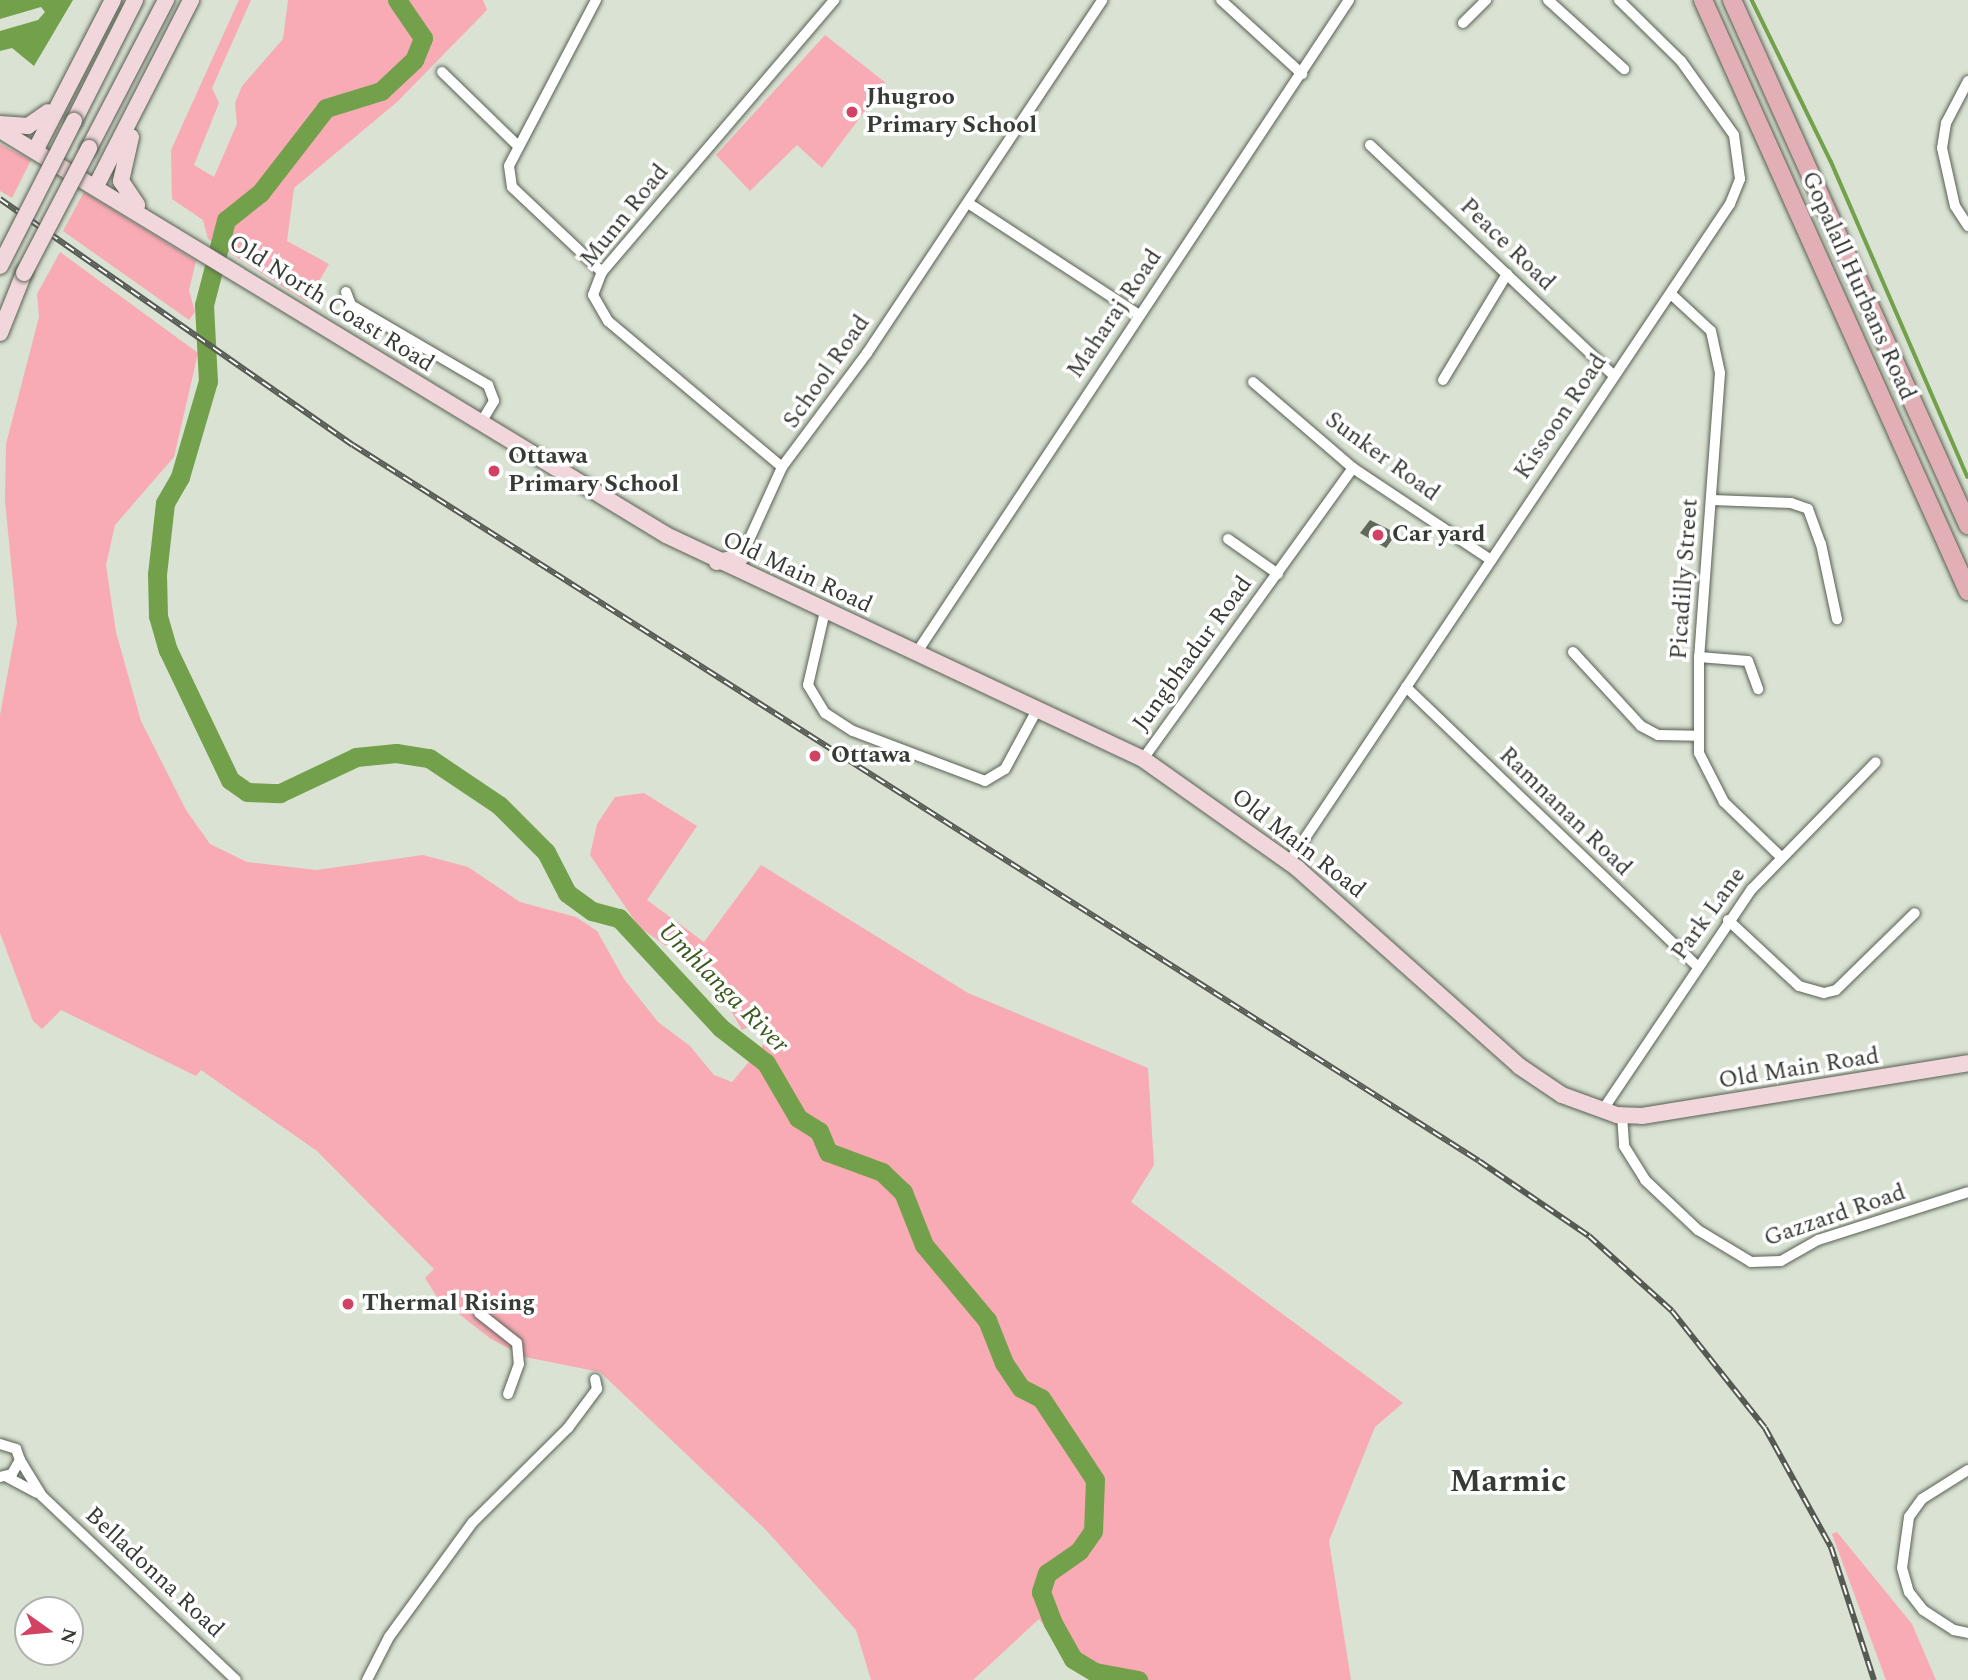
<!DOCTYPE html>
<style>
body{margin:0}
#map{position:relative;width:1968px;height:1680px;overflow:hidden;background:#d9e2d3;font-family:Spectral,serif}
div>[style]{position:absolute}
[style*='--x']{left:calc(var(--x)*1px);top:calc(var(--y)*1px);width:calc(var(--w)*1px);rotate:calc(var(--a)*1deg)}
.green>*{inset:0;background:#f8abb4}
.water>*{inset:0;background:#73a14b}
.stream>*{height:3.5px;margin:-1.75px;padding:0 1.75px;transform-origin:1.75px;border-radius:1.75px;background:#73a14b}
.river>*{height:19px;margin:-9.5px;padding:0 9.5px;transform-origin:9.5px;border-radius:9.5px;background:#73a14b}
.building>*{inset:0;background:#60685b}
.roads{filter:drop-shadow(0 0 2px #586053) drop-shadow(0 0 2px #586053)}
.street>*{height:10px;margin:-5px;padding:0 5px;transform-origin:5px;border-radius:5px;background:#fff}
.secondary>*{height:16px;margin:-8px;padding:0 8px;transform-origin:8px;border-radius:8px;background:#f1d7db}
.primary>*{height:18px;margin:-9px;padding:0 9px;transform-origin:9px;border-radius:9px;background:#e3afb6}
.rail>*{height:6px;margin-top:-3px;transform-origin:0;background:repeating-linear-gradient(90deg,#fff 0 10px,#555a52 0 20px);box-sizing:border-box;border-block:2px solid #555a52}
.bridges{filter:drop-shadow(0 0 2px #586053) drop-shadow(0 0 2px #586053)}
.secondary-bridge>*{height:16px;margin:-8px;padding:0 8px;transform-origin:8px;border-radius:8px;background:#f1d7db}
.dots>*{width:19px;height:19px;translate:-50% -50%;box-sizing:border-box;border:4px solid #fff;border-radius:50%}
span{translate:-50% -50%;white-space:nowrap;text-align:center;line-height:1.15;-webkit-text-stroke:7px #fff;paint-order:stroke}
.poi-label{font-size:24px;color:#373b35;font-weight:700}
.left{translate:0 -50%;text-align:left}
.street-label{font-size:24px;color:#373b35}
.water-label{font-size:26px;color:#3b591e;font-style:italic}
.district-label{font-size:32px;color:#373b35;font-weight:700}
.north{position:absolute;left:14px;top:1596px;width:70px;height:70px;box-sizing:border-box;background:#fff;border:2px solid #afb1ae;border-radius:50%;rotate:105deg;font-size:19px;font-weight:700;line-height:28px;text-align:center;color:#373b35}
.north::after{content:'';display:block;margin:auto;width:24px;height:32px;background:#d24363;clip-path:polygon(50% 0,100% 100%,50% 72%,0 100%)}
</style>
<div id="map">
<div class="green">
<i style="clip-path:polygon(239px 0,251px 0,212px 88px,219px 103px,194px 165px,214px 177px,237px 124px,235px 103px,242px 86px,283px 39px,288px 0,483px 0,487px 10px,397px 102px,294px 188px,287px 241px,329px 264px,307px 302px,208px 239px,203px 220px,172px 199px,171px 150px)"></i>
<i style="clip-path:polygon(825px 35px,886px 83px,822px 168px,797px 145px,750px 191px,716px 155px)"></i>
<i style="clip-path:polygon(0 144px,31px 160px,12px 198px,0 191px)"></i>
<i style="clip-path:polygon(84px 192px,196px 261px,189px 290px,195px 312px,189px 320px,63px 231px)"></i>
<i style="clip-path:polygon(60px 252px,198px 353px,174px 457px,115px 525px,106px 565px,116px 632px,141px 721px,186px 810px,210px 844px,247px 862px,316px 870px,423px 855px,468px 867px,520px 902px,576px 917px,597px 931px,624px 979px,658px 1022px,690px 1046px,714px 1075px,732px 1082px,770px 1037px,761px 1027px,767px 1019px,742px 1030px,713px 979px,639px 927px,590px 855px,597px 824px,615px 797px,644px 793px,697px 826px,647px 900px,704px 942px,761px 865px,968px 993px,1148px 1068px,1154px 1165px,1131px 1202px,1403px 1403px,1375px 1427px,1329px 1541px,1351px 1680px,1103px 1680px,1063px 1652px,1039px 1619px,973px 1680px,871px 1680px,856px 1630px,766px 1530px,600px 1372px,525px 1357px,491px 1339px,437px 1297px,425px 1278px,434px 1269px,317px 1151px,201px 1070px,196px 1076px,61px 1010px,42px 1029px,33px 1021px,0 933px,0 715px,17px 623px,5px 501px,6px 444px,39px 317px,37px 294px)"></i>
<i style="clip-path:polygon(1837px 1532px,1912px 1624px,1936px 1680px,1886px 1680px,1832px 1534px)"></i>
</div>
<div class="water">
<i style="clip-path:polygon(0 0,73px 0,34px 66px,12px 48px,0 51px,0 31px,38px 20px,45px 12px,41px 7px,0 19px)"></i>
</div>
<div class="stream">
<i style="--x:1752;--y:0;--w:179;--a:63.9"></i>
<i style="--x:1831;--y:161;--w:344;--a:66.6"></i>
</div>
<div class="river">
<i style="--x:397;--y:0;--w:46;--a:55.6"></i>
<i style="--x:423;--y:38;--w:24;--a:112"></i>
<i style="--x:414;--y:60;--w:45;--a:136.8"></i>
<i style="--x:381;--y:91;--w:58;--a:162.8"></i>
<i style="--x:326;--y:108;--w:108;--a:127.8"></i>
<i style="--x:260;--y:193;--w:43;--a:141.5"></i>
<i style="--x:226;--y:220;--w:88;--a:104.5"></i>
<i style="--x:204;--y:305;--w:76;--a:87"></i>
<i style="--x:208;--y:381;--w:100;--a:106.3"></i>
<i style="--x:180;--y:477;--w:30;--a:120"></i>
<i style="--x:165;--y:503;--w:71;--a:96.4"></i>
<i style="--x:157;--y:574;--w:42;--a:88.6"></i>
<i style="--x:158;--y:616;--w:35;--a:74"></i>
<i style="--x:168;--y:650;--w:144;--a:64.5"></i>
<i style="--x:230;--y:780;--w:21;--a:35"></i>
<i style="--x:247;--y:792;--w:33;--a:2"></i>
<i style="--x:280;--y:793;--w:84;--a:-25.3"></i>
<i style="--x:356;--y:757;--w:40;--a:-5.7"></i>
<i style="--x:396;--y:753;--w:33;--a:9"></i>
<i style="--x:429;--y:758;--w:84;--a:33.9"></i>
<i style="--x:499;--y:805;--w:66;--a:45"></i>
<i style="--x:546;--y:852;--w:46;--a:62.9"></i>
<i style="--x:567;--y:893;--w:31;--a:36"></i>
<i style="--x:592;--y:911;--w:28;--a:15"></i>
<i style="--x:619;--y:918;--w:150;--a:47.2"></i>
<i style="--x:721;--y:1028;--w:57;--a:37.9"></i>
<i style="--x:766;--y:1063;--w:64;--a:59.8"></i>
<i style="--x:798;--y:1118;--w:25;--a:32"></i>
<i style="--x:819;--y:1131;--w:23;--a:67"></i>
<i style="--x:828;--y:1152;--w:58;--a:20.3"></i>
<i style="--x:882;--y:1172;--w:29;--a:44"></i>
<i style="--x:903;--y:1192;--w:57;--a:68.4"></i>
<i style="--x:924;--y:1245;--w:98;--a:50"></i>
<i style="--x:987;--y:1320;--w:46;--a:68.4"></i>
<i style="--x:1004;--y:1363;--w:30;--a:56"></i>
<i style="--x:1021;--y:1388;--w:22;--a:27"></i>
<i style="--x:1041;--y:1398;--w:98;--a:56.6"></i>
<i style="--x:1095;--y:1480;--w:51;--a:92.2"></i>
<i style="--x:1093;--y:1531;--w:24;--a:125"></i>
<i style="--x:1079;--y:1551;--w:39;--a:145"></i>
<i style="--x:1047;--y:1573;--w:20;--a:108"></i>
<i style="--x:1041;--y:1592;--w:33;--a:69"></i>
<i style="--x:1053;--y:1623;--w:41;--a:60.9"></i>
<i style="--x:1073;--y:1659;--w:26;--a:31"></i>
<i style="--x:1095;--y:1672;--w:44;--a:10.5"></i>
</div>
<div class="building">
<i style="clip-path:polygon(1370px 520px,1392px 531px,1394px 537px,1386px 548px,1360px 533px)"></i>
</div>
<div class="roads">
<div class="street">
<i style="--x:596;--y:0;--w:187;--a:117.7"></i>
<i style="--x:509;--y:166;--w:21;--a:82"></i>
<i style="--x:512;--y:187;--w:124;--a:43.4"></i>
<i style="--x:1221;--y:0;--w:110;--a:42.4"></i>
<i style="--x:1548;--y:0;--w:103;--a:42.2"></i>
<i style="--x:1463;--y:23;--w:33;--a:-45"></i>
<i style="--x:442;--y:72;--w:106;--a:44.2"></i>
<i style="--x:1968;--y:81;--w:47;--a:117.6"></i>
<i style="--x:1946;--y:123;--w:25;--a:99"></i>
<i style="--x:1942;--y:148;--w:59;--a:77.4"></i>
<i style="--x:1955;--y:206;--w:24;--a:57"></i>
<i style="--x:1370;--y:145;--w:336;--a:43.4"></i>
<i style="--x:968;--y:203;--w:204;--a:33.2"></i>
<i style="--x:346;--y:292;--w:14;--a:69"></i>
<i style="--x:351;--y:305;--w:159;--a:30.3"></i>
<i style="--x:488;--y:385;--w:17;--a:69"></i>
<i style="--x:494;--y:401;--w:26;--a:121"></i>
<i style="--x:1671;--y:294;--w:54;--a:42.8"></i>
<i style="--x:1711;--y:331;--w:43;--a:77.9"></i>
<i style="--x:1720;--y:373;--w:285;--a:94.2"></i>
<i style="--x:1699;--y:657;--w:96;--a:90"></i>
<i style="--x:1699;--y:753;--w:55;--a:63"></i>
<i style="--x:1724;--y:802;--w:78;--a:44"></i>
<i style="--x:1443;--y:380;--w:124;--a:-58.9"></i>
<i style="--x:1253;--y:382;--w:132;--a:40.7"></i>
<i style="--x:1353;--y:468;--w:166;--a:33.7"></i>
<i style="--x:782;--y:467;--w:227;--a:-140"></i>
<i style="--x:608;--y:321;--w:30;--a:-120"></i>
<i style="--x:593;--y:295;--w:25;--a:-69"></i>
<i style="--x:602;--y:272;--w:358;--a:-49.5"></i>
<i style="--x:1712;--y:500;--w:79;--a:2.2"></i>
<i style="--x:1791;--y:503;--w:18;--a:19"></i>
<i style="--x:1808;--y:509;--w:37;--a:70"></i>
<i style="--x:1821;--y:544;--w:77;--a:78"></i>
<i style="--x:1228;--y:539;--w:61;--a:35"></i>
<i style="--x:739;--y:562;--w:104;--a:-65.6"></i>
<i style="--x:782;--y:467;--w:142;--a:-53.3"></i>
<i style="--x:867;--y:353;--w:424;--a:-56.3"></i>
<i style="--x:825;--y:611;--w:76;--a:102.9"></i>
<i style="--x:808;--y:685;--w:33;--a:59"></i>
<i style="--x:825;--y:713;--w:33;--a:33"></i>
<i style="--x:853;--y:731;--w:141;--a:20.7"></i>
<i style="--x:985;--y:781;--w:23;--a:-31"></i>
<i style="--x:1005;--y:769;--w:69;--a:-61.6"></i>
<i style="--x:917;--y:652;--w:782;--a:-56.47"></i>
<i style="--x:1573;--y:652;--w:100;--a:47.4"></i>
<i style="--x:1641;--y:726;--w:19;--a:28"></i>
<i style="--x:1658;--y:735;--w:39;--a:1"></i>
<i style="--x:1699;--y:657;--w:49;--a:4.7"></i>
<i style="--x:1748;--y:661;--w:30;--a:70"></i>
<i style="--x:1406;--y:687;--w:403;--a:43.8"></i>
<i style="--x:1143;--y:759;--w:359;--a:-54.2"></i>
<i style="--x:1289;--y:862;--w:792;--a:-56.17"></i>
<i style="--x:1730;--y:204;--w:27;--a:-68"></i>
<i style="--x:1740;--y:179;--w:44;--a:-97.8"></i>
<i style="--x:1734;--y:135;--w:91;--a:-125.6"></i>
<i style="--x:1681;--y:61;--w:87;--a:-135.5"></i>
<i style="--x:1728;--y:920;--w:97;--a:42.9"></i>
<i style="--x:1799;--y:986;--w:26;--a:16"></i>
<i style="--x:1824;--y:993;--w:12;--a:-14"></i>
<i style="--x:1836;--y:990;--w:110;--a:-44.3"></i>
<i style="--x:1602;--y:1111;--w:268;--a:-56"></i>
<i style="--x:1752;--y:889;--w:177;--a:-45.7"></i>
<i style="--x:1622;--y:1115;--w:31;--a:86"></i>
<i style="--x:1624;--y:1146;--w:40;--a:58"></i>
<i style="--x:1645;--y:1180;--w:73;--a:43.3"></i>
<i style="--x:1698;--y:1230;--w:62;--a:31.1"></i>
<i style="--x:1751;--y:1262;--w:30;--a:-2"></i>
<i style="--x:1781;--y:1261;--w:43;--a:-29.6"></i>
<i style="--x:1818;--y:1240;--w:157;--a:-17.7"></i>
<i style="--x:479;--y:1313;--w:48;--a:38.3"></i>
<i style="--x:517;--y:1343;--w:21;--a:85"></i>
<i style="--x:519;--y:1364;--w:32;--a:110"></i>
<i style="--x:0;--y:1444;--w:17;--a:17"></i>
<i style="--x:16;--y:1449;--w:12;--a:70"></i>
<i style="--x:20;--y:1460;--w:16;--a:120"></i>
<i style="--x:12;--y:1474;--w:12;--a:166"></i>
<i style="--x:20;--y:1460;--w:42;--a:58.6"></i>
<i style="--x:42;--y:1496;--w:267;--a:43.5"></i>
<i style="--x:1968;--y:1470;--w:54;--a:147.8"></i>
<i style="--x:1922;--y:1499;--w:22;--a:126"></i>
<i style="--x:1909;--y:1517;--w:51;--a:97.8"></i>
<i style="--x:1902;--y:1568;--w:25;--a:74"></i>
<i style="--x:1909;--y:1592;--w:23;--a:52"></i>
<i style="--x:1923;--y:1610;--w:37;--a:33"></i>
<i style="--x:1954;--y:1630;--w:14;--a:12"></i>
<i style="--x:7;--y:1477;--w:34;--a:28"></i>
<i style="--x:367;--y:1680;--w:48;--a:-62.9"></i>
<i style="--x:389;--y:1637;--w:142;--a:-53.9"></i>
<i style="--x:473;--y:1522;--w:134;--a:-44.7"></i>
<i style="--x:568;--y:1428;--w:49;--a:-53.4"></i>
<i style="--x:597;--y:1389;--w:10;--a:-101"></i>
</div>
<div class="secondary">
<i style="--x:74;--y:121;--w:136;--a:-63.2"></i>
<i style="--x:0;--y:124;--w:28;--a:4"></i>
<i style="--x:28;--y:126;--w:24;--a:-35"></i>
<i style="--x:0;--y:130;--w:779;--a:31.3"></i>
<i style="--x:666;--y:535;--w:527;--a:25.15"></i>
<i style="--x:1143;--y:759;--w:189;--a:35.3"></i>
<i style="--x:1297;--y:868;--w:297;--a:41.7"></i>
<i style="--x:1519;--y:1066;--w:52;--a:34"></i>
<i style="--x:1562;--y:1095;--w:59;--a:20"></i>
<i style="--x:1617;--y:1115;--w:25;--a:2"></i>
<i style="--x:1642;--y:1116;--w:330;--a:-9.2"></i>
<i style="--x:131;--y:137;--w:45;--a:102.8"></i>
<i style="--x:121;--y:181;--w:29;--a:56"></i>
<i style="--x:89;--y:148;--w:167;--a:-62.5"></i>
<i style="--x:36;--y:149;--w:168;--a:-62.7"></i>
<i style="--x:96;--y:186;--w:209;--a:-62.9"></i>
<i style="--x:0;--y:333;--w:65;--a:-68.2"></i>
<i style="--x:717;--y:562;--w:25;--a:-12"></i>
</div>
<div class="primary">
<i style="--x:1703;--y:0;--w:648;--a:65.85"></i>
<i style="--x:1732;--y:0;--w:576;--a:65.79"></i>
</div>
</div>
<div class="rail">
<i style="--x:0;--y:199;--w:430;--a:34.9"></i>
<i style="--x:353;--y:445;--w:1334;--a:32.45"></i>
<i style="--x:1479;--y:1161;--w:133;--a:34.3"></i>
<i style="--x:1589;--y:1236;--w:112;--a:42.1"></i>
<i style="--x:1672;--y:1311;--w:149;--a:51.5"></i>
<i style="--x:1765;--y:1428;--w:136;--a:61"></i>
<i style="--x:1831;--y:1547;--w:140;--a:72.1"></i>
</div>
<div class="bridges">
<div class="secondary-bridge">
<i style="--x:0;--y:266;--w:163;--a:-63"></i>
<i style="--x:24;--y:273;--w:141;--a:-62.5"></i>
</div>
</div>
<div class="dots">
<i style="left:852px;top:112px;background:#d24363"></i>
<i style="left:494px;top:471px;background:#d24363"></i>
<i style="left:1378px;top:535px;background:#d24363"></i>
<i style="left:815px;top:756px;background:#d24363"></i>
<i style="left:348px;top:1304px;background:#d24363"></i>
</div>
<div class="poi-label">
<span class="left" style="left:866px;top:112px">Jhugroo<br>Primary School</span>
<span class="left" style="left:508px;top:471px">Ottawa<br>Primary School</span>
<span class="left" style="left:1392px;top:535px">Car yard</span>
<span class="left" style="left:831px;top:756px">Ottawa</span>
<span class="left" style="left:362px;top:1304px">Thermal Rising</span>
</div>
<div class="street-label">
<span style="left:625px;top:216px;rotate:-51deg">Munn Road</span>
<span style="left:1507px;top:245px;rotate:44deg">Peace Road</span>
<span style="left:1858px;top:286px;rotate:66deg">Gopalall Hurbans Road</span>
<span style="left:331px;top:304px;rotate:32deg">Old North Coast Road</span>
<span style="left:1115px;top:314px;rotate:-56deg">Maharaj Road</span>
<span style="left:827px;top:372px;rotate:-55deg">School Road</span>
<span style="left:1561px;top:417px;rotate:-56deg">Kissoon Road</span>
<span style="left:1382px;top:457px;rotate:36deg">Sunker Road</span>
<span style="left:797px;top:573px;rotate:25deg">Old Main Road</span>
<span style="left:1685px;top:579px;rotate:-86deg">Picadilly Street</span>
<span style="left:1193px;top:654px;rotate:-54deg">Jungbhadur Road</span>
<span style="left:1565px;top:812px;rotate:44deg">Ramnanan Road</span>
<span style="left:1298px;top:844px;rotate:38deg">Old Main Road</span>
<span style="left:1709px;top:914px;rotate:-54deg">Park Lane</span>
<span style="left:1799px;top:1069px;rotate:-9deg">Old Main Road</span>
<span style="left:1835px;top:1216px;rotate:-19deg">Gazzard Road</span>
<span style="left:154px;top:1573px;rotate:43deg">Belladonna Road</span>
</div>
<div class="water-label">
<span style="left:723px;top:988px;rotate:45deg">Umhlanga River</span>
</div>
<div class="district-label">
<span style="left:1508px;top:1482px">Marmic</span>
</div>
<div class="north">N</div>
</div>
